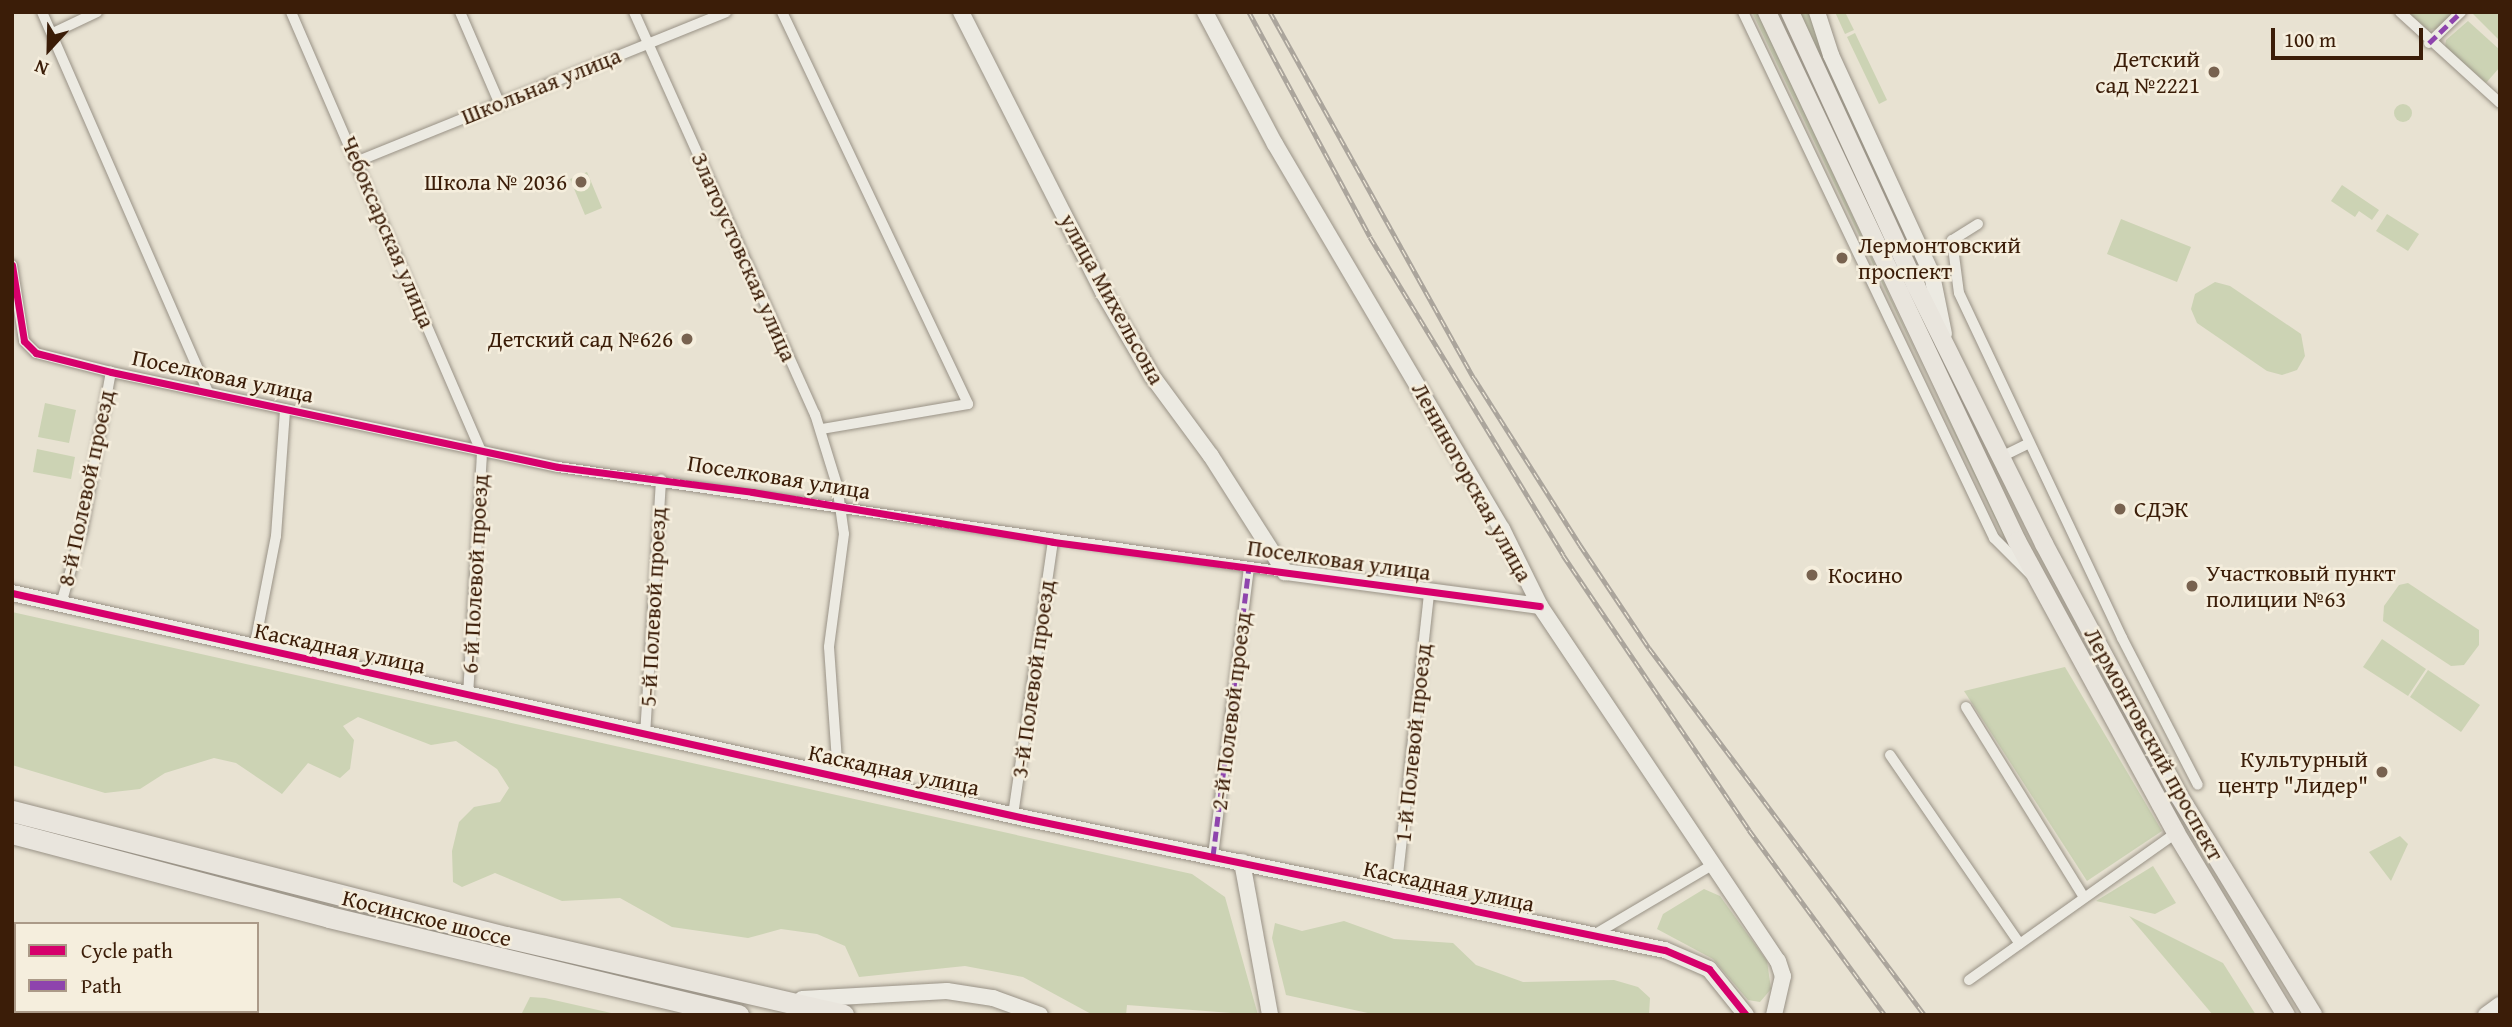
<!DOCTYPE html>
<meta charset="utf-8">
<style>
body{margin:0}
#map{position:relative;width:2512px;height:1027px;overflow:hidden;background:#e8e2d2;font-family:"Gentium Book Plus",serif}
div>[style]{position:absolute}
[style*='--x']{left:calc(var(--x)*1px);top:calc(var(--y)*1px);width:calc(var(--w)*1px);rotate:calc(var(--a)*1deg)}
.green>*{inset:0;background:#ccd3b4}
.round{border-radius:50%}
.roads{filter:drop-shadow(0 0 2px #999286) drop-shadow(0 0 2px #999286)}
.street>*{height:10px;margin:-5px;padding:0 5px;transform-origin:5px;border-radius:5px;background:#eceae2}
.secondary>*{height:16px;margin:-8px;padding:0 8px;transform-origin:8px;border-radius:8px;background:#eceae2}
.primary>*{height:18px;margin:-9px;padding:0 9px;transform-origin:9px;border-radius:9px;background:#e9e5dd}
.highway>*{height:21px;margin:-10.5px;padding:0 10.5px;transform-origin:10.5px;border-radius:10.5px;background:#e9e5dd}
.rail>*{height:5px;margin-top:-2.5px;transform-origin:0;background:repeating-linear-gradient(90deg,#f5eedd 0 8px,#aba59c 0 16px);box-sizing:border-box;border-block:2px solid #aba59c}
.quiet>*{height:5px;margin-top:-2.5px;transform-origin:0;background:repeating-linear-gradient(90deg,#8e44ad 0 10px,transparent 0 15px)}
.cycleway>*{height:7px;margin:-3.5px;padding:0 3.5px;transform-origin:3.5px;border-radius:3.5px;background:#d6006c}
.dots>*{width:19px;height:19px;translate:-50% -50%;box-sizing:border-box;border:4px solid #f5eedd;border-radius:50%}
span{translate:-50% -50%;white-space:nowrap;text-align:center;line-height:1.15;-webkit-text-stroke:5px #f5eedd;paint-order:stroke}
.poi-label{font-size:23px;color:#3b1d08}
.right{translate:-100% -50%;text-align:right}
.left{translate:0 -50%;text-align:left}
.street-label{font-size:23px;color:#3b1d08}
.frame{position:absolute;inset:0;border:14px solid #3b1d08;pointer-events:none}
.legend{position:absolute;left:14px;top:922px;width:245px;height:91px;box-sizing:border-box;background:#f5eedd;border:2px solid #ab9a88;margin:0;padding:9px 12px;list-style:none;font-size:21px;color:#3b1d08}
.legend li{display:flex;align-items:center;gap:14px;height:35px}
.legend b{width:35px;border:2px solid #ab9a88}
.north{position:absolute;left:14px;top:14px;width:70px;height:70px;-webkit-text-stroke:5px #f5eedd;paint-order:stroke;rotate:202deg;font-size:19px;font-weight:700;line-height:28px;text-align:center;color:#3b1d08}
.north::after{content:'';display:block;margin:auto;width:24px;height:32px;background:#3b1d08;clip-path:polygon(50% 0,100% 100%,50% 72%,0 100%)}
.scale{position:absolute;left:2271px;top:28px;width:152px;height:32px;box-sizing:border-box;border:4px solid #3b1d08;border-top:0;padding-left:9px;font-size:21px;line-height:24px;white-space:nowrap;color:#3b1d08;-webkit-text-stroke:5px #f5eedd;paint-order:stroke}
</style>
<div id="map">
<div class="green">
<i style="clip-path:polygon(1752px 12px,1758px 12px,1931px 385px,2005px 532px,2004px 537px)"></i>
<i style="clip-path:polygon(1798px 12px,1809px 12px,1821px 50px,1927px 285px)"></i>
<i style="clip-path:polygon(1835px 12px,1845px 12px,1854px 30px,1845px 34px)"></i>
<i style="clip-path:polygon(2454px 12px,2438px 29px,2428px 30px,2408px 13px)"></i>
<i style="clip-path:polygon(2475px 12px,2500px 12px,2500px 41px,2473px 14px)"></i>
<i style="clip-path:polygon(2468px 21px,2500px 50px,2500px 67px,2486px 83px,2445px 47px,2446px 40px)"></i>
<i style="clip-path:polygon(1855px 33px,1887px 100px,1879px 104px,1847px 37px)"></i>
<i class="round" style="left:2394px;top:104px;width:18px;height:18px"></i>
<i style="clip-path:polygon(587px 172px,602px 208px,585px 215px,570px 179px)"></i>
<i style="clip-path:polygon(2342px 185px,2379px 210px,2372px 220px,2359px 211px,2355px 217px,2331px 201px)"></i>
<i style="clip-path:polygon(2387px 214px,2419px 234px,2408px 251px,2376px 231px)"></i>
<i style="clip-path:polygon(2121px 219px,2191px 247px,2177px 282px,2107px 254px)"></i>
<i style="clip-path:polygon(2215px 282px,2230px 286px,2301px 334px,2305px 356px,2297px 370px,2282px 375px,2267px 371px,2197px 323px,2191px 309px,2195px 294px)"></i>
<i style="clip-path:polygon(45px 403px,76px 410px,69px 443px,38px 437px)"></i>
<i style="clip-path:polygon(37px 449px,75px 457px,71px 479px,33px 472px)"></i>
<i style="clip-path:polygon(2408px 583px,2479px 630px,2479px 645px,2464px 665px,2451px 666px,2383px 621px,2384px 606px,2399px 585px)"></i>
<i style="clip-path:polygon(12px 612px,1192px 874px,1225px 897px,1258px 1015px,1127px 1005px,1126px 1015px,1093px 1015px,1023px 977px,965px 966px,859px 977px,845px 946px,817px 934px,781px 929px,748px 938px,672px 927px,620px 898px,562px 901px,495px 873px,462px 887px,453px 882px,452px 851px,459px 822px,474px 807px,500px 802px,509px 788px,497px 769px,456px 741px,431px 745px,358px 717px,343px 726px,354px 740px,350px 769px,340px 778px,308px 763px,282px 794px,236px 763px,214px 758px,165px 773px,140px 789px,105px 793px,12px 765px)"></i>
<i style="clip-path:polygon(2382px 639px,2426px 669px,2408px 696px,2363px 667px)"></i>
<i style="clip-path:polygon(2065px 667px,2162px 831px,2087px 881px,1964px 691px)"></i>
<i style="clip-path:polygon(2428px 670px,2480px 705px,2461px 732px,2410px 697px)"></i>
<i style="clip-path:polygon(2400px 836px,2408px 844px,2391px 881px,2369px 852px)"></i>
<i style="clip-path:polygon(2153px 866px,2176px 903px,2155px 914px,2096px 901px)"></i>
<i style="clip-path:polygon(1704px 889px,1720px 896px,1767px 961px,1771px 989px,1760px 1002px,1748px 1000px,1713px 959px,1657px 929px,1663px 914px)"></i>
<i style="clip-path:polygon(2129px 916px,2223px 963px,2256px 1015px,2213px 1015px)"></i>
<i style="clip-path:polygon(1344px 921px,1394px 939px,1453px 943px,1476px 965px,1523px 982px,1614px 980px,1638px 987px,1650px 998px,1649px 1015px,1377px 1015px,1286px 995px,1272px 938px,1275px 923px,1302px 931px)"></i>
<i style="clip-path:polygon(530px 997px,545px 998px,620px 1015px,521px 1015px)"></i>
</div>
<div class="roads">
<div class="street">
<i style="--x:42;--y:12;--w:415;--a:66.4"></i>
<i style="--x:291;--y:12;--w:481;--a:66.6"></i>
<i style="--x:482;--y:453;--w:243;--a:93.3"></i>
<i style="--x:460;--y:12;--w:98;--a:66.6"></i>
<i style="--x:634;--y:12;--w:441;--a:65.8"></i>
<i style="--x:815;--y:414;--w:74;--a:72.8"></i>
<i style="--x:837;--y:485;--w:49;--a:81.9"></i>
<i style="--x:844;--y:534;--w:114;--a:97.6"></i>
<i style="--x:829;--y:647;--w:130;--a:86"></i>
<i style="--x:782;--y:12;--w:434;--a:64.6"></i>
<i style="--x:968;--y:404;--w:149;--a:170.3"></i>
<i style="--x:1743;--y:12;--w:583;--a:64.49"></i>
<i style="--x:1994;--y:538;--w:51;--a:45"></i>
<i style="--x:2400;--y:12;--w:135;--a:42.3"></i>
<i style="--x:53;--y:33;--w:49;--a:-25.5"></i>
<i style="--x:2429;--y:43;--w:45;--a:-44.1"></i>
<i style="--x:358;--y:161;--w:397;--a:-22"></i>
<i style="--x:1978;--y:224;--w:31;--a:148"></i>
<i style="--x:1952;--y:240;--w:53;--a:82.5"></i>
<i style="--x:1959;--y:293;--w:382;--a:64.7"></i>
<i style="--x:2122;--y:638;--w:165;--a:62.7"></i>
<i style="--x:12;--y:265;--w:77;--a:81"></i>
<i style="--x:24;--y:341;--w:17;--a:45"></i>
<i style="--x:36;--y:353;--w:77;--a:14.2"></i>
<i style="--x:111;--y:372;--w:457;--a:12"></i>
<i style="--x:558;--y:467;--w:735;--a:8.22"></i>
<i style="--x:2001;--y:457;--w:30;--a:-26"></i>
<i style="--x:61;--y:604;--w:76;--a:-74"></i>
<i style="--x:82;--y:531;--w:162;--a:-79.7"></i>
<i style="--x:254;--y:649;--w:115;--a:-79"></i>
<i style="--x:276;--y:536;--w:127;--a:-85.9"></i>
<i style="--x:1966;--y:707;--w:224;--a:58.2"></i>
<i style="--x:645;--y:735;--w:256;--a:-86.4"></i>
<i style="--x:1890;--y:755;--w:229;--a:55.5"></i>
<i style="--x:1013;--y:815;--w:276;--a:-81.7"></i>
<i style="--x:1213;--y:856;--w:291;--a:-82.9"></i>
<i style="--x:1396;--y:893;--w:302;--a:-83.7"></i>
<i style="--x:1592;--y:936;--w:139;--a:-30.6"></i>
<i style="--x:1969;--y:980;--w:254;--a:-35.4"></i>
<i style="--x:12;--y:992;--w:4;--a:14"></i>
<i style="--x:85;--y:1011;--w:12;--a:20"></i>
</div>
<div class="secondary">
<i style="--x:961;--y:12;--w:314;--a:63.1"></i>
<i style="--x:1103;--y:292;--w:97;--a:59.7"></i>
<i style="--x:1152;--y:376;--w:99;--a:53.6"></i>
<i style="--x:1211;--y:456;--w:138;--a:57.5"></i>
<i style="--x:1285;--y:572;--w:257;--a:7.6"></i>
<i style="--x:1205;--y:12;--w:149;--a:62.1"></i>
<i style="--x:1275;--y:144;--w:447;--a:59.5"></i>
<i style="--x:1502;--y:529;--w:86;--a:63.7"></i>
<i style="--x:1540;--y:606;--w:427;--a:56.2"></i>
<i style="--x:1778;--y:961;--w:16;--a:72"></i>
<i style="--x:1783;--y:976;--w:40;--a:103"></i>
<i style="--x:1817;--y:12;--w:45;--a:72"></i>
<i style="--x:1831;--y:55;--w:242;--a:65.3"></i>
<i style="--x:1932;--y:275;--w:60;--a:78.5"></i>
<i style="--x:12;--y:593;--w:1037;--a:12.53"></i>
<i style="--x:1024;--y:818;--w:654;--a:11.64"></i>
<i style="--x:1665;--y:950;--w:48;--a:23.4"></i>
<i style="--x:1709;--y:969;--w:59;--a:51.2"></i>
<i style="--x:1242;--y:862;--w:156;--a:79.6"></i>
<i style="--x:802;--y:999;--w:145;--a:-3.2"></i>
<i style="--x:947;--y:991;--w:47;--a:8.7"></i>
<i style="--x:993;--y:998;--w:50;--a:19.9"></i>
<i style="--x:2486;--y:1015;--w:17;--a:-36"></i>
</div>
<div class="primary">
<i style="--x:1767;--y:12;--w:585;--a:64.71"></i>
<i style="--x:2017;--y:541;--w:332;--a:61.4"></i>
<i style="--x:2176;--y:833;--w:213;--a:58.9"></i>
<i style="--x:1790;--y:12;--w:302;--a:65.3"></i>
<i style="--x:1916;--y:286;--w:288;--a:63.6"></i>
<i style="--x:2044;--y:544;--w:286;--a:61.8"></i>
<i style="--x:2179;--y:796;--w:257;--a:58.5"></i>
</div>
<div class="highway">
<i style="--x:12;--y:811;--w:510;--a:14.31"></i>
<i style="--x:506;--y:937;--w:346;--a:13"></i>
<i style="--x:12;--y:833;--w:328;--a:14.8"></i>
<i style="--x:329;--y:917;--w:421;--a:13.5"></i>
</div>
</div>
<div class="rail">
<i style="--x:1249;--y:12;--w:255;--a:61.7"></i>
<i style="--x:1370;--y:237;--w:372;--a:58.7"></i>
<i style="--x:1563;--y:555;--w:332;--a:55.9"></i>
<i style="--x:1749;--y:830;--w:230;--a:53.7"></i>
<i style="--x:1270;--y:12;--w:419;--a:60.9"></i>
<i style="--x:1474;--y:378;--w:198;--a:57.6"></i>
<i style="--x:1580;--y:545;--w:124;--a:56.2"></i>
<i style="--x:1649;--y:648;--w:459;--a:53.1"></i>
</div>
<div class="quiet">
<i style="--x:2429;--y:43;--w:45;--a:-44.1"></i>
<i style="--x:1213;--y:856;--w:291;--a:-82.9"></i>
</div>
<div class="cycleway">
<i style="--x:12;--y:265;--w:77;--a:81"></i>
<i style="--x:24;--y:341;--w:17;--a:45"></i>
<i style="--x:36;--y:353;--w:77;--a:14.2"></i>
<i style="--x:111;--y:372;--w:457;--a:12"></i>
<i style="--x:558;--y:467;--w:196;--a:7.3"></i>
<i style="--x:752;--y:492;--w:305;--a:9.4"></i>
<i style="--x:1053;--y:542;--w:491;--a:7.5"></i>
<i style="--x:12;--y:593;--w:1037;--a:12.53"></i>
<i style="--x:1024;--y:818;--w:654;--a:11.64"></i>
<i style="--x:1665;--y:950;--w:48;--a:23.4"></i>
<i style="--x:1709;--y:969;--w:59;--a:51.2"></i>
</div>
<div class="dots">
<i style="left:2214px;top:72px;background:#78624f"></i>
<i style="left:581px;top:182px;background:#78624f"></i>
<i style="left:1842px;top:258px;background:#78624f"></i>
<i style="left:687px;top:339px;background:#78624f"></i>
<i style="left:2120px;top:509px;background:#78624f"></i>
<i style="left:1812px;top:575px;background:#78624f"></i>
<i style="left:2192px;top:586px;background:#78624f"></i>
<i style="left:2382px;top:772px;background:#78624f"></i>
</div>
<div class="poi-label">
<span class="right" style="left:2200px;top:72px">Детский<br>сад №2221</span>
<span class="right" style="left:567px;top:182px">Школа № 2036</span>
<span class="left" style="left:1858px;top:258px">Лермонтовский<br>проспект</span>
<span class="right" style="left:673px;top:339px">Детский сад №626</span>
<span class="left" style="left:2134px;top:509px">СДЭК</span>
<span class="left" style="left:2206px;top:586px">Участковый пункт<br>полиции №63</span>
<span class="left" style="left:1828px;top:575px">Косино</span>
<span class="right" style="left:2368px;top:772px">Культурный<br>центр "Лидер"</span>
</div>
<div class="street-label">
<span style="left:541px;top:86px;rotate:-22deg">Школьная улица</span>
<span style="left:388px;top:232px;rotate:67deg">Чебоксарская улица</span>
<span style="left:744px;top:257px;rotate:66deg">Златоустовская улица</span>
<span style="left:1112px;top:299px;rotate:61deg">улица Михельсона</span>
<span style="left:223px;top:376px;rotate:12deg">Поселковая улица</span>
<span style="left:779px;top:477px;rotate:9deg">Поселковая улица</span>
<span style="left:1472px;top:482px;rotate:61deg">Лениногорская улица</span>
<span style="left:86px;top:488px;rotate:-78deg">8-й Полевой проезд</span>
<span style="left:1339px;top:560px;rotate:8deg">Поселковая улица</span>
<span style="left:475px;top:574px;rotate:-87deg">6-й Полевой проезд</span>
<span style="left:653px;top:607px;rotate:-87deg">5-й Полевой проезд</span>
<span style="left:340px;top:648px;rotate:12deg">Каскадная улица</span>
<span style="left:1033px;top:679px;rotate:-82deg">3-й Полевой проезд</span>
<span style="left:1231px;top:711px;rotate:-83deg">2-й Полевой проезд</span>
<span style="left:1413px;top:743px;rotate:-84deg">1-й Полевой проезд</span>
<span style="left:2154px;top:744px;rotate:61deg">Лермонтовский проспект</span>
<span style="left:894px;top:770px;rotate:12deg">Каскадная улица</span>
<span style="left:1449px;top:886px;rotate:12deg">Каскадная улица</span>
<span style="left:427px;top:918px;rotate:14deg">Косинское шоссе</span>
</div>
<div class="frame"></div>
<ul class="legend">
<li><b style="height:9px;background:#d6006c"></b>Cycle path</li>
<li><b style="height:9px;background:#8e44ad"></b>Path</li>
</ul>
<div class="north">N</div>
<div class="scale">100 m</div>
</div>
